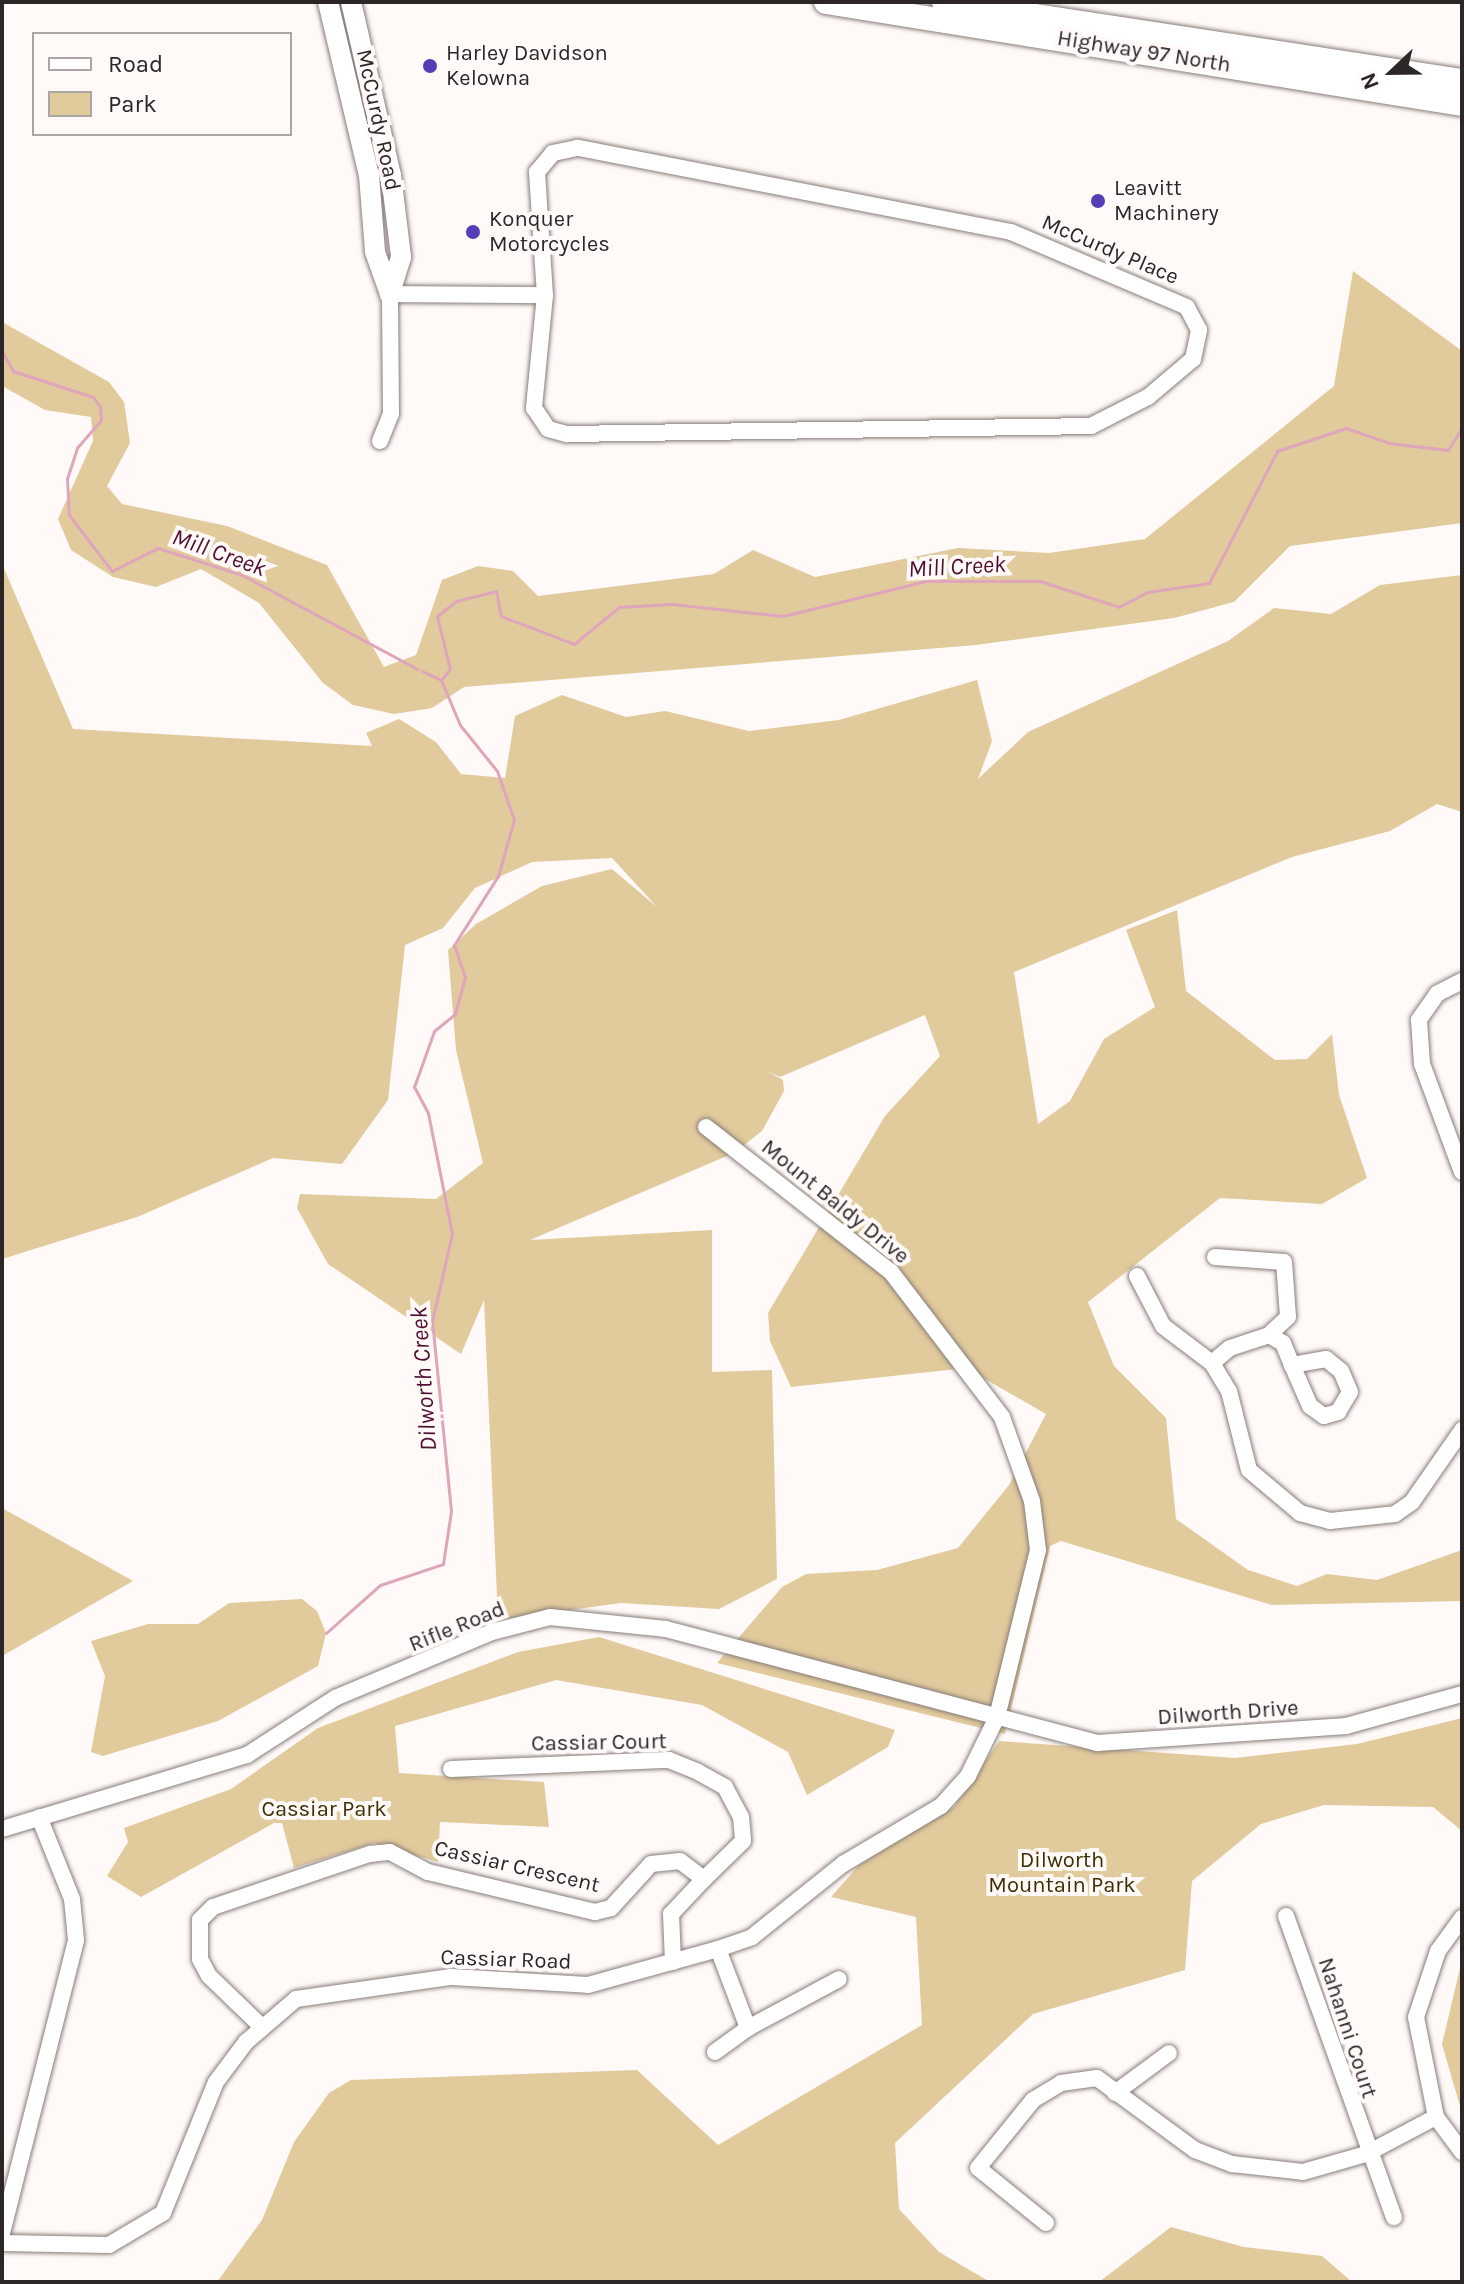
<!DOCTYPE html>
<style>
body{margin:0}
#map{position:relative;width:1464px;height:2284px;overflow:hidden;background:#fffaf8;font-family:Karla,sans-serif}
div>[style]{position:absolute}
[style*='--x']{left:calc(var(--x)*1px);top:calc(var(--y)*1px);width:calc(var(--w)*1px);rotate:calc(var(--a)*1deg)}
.green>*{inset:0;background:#e1ca9c}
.stream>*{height:3px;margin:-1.5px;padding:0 1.5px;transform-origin:1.5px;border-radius:1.5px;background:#dfa5bb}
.roads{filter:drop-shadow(0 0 2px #887d79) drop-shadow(0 0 2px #887d79)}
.minor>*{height:16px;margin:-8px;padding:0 8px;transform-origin:8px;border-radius:8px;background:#fff}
.major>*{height:20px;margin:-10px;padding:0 10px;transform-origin:10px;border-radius:10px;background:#fff}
.highway>*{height:24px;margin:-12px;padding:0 12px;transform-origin:12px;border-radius:12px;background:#fff}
.dots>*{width:22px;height:22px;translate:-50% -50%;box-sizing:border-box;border:4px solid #fffaf8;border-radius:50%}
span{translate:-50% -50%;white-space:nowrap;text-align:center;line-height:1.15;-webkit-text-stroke:8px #fffaf8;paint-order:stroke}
.street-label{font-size:22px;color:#2c2726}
.poi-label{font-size:22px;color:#2c2726}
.left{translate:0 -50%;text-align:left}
.park-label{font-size:22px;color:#402e03}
.water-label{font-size:24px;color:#510e31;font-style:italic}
.frame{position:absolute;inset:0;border:4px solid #2c2726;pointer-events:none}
.legend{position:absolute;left:32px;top:32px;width:260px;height:104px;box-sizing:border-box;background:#fffaf8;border:2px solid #aba6a4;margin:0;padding:10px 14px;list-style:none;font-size:24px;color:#2c2726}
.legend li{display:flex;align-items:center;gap:16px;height:40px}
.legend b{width:40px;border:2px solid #aba6a4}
.north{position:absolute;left:1352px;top:32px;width:80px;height:80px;-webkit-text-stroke:6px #fffaf8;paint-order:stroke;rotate:248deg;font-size:22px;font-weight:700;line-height:32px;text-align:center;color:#2c2726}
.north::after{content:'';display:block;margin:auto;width:28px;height:36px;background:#2c2726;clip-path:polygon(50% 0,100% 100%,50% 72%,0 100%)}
</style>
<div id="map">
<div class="green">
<i style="clip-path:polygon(1353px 271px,1462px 351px,1462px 523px,1290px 546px,1234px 602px,1174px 618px,976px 645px,464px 687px,432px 708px,394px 714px,353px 705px,323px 683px,259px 603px,201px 569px,156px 587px,113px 577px,71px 550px,58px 519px,93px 441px,91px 417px,45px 410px,2px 386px,2px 322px,109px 382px,124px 402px,130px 443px,107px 486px,122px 504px,227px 526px,327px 565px,384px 667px,416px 655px,442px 580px,478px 566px,513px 571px,538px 596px,714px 574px,753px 550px,815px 577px,958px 548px,1049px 553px,1145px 539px,1334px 386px)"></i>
<i style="clip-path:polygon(2px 564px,73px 729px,372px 746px,366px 733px,399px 719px,436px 742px,461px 774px,505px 778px,515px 716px,562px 695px,626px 717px,665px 711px,749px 731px,839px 720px,977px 680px,992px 741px,978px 779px,1028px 732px,1228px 641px,1274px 608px,1331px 614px,1380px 585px,1462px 575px,1462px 812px,1437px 804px,1390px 831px,1292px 857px,1014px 972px,1038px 1124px,1070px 1101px,1104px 1039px,1155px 1007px,1126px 930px,1177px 910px,1186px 991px,1275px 1060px,1307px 1059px,1332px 1034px,1339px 1095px,1367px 1178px,1322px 1204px,1220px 1198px,1088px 1302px,1114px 1366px,1166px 1418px,1176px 1519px,1248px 1570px,1297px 1586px,1327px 1574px,1377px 1580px,1462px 1550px,1462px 1601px,1272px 1605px,1061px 1541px,1050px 1546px,1005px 1734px,717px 1663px,782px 1587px,806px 1574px,877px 1570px,958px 1548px,1009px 1485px,1046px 1414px,966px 1368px,791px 1387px,770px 1341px,768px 1313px,885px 1116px,940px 1056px,925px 1015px,780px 1077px,767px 1071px,783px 1080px,784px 1091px,762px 1131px,734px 1153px,530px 1240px,712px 1230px,712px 1372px,772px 1370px,777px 1579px,719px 1609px,621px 1603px,498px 1620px,484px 1300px,461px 1354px,328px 1264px,297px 1208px,300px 1194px,436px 1199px,483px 1163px,456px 1050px,448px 950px,476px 924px,542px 886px,612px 869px,657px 907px,612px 858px,532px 862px,475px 888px,443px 928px,405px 945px,388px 1100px,342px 1164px,273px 1158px,137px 1217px,2px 1259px)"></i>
<i style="clip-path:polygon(2px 1508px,133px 1581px,2px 1656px)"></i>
<i style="clip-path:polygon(302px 1599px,317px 1611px,326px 1633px,318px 1666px,218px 1721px,103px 1756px,91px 1752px,105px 1676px,91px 1641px,148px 1624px,198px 1624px,229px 1603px)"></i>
<i style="clip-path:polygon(599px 1637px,895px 1730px,888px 1747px,807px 1795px,788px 1752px,702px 1705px,556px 1680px,395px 1726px,399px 1773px,544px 1782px,549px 1827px,440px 1822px,438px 1862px,374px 1843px,294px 1868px,282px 1823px,274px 1823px,141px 1897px,107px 1876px,128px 1842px,124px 1828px,231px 1789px,318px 1728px,518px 1652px)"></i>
<i style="clip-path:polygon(1462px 1718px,1462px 1831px,1433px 1807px,1324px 1805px,1261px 1824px,1192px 1881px,1185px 1970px,1033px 2014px,895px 2143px,899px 2209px,939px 2252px,990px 2282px,217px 2282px,262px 2220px,294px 2142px,329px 2093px,351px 2080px,637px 2070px,718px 2145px,922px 2025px,916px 1917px,831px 1897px,859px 1865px,954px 1807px,999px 1741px,1235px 1758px,1357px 1744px)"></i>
<i style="clip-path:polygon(1462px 1960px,1462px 2113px,1442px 2044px)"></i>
<i style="clip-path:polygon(1171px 2227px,1244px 2247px,1322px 2256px,1352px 2282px,1099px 2282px)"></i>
</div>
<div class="stream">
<i style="--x:2;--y:351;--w:23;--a:61"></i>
<i style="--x:13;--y:371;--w:84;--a:18"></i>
<i style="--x:93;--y:397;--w:12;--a:55"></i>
<i style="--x:100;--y:407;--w:13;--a:86"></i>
<i style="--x:101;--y:420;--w:37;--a:131"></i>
<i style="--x:77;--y:448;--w:32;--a:108"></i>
<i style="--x:67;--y:478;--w:37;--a:87"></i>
<i style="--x:69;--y:515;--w:71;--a:52.5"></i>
<i style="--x:112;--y:571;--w:51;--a:-26.6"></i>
<i style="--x:158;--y:548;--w:88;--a:17.8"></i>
<i style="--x:242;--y:575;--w:199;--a:28.2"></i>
<i style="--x:422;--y:671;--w:21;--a:25"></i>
<i style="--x:441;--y:680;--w:14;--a:-51"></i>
<i style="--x:450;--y:669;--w:55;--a:-103.8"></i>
<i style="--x:437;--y:616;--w:24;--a:-38"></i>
<i style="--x:456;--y:601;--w:41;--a:-14"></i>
<i style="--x:496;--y:591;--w:25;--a:79"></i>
<i style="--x:501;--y:616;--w:78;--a:21"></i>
<i style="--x:574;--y:644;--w:58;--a:-39.4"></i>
<i style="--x:619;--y:607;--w:53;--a:-3.2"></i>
<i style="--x:672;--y:604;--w:112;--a:6.2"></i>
<i style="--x:783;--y:616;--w:147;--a:-13.8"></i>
<i style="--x:926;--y:581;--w:114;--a:0"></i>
<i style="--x:1040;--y:581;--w:83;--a:18.2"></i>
<i style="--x:1119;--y:607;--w:32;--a:-28"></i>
<i style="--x:1147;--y:592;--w:63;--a:-8.3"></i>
<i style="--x:1209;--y:583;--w:148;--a:-62.7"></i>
<i style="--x:1277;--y:451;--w:73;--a:-18.4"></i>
<i style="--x:1346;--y:428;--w:46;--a:19.2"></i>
<i style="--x:1389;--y:443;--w:59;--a:6.8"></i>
<i style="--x:1448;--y:450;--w:26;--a:-58"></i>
<i style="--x:326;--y:1633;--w:72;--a:-41.6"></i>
<i style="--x:380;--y:1585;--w:66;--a:-18.4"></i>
<i style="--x:443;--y:1564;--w:54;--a:-81.4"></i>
<i style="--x:451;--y:1511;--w:191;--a:-95.7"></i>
<i style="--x:432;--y:1321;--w:89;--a:-77.1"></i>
<i style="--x:452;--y:1234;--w:123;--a:-101.2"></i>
<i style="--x:428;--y:1113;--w:30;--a:-118"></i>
<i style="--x:414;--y:1087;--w:59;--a:-70.3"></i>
<i style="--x:434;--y:1031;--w:27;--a:-39"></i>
<i style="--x:455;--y:1014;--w:38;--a:-75"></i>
<i style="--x:465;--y:977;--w:34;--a:-109"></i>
<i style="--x:454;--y:945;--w:82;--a:-57.5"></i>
<i style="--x:498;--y:876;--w:58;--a:-74.1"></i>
<i style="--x:514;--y:820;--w:52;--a:-109.1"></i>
<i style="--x:497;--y:771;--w:59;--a:-128.8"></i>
<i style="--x:460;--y:725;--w:49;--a:-112.9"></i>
</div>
<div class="roads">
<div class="minor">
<i style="--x:380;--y:441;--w:29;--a:-68"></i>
<i style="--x:391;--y:414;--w:120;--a:-90.5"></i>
<i style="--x:390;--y:294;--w:155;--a:0.4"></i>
<i style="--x:545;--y:295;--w:114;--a:95.6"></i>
<i style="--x:534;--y:408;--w:25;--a:56"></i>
<i style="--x:548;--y:429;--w:20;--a:15"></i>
<i style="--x:567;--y:434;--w:524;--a:-0.87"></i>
<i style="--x:1091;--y:426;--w:64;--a:-27"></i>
<i style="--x:1148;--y:397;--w:59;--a:-40.2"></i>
<i style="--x:1193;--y:359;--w:30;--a:-78"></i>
<i style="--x:1199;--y:330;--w:26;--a:-118"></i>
<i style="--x:1187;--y:307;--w:191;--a:-156.9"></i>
<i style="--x:1011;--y:232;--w:442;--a:-169"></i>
<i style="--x:577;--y:148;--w:25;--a:168"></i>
<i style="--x:553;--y:153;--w:25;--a:130"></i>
<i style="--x:537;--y:172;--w:123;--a:86.3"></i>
<i style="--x:1462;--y:981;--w:28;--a:153"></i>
<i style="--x:1437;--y:994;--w:32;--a:125"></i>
<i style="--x:1419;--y:1020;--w:44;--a:86.1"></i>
<i style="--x:1422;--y:1064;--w:115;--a:69.7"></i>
<i style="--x:1215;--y:1257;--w:69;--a:4.1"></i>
<i style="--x:1284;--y:1262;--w:55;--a:85.8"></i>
<i style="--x:1288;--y:1317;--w:26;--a:137"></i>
<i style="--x:1137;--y:1276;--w:56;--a:62.5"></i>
<i style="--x:1163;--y:1326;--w:61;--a:37.1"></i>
<i style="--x:1212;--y:1363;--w:33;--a:59"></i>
<i style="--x:1229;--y:1391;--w:81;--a:75.8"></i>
<i style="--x:1249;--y:1470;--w:67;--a:40.1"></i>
<i style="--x:1300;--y:1513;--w:31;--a:15"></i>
<i style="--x:1330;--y:1521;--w:65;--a:-6.1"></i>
<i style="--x:1395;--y:1514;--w:21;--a:-35"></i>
<i style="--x:1412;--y:1502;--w:88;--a:-55.2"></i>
<i style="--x:1212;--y:1363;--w:23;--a:-40"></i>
<i style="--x:1230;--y:1348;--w:41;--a:-18.4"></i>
<i style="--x:1269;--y:1335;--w:16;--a:30"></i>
<i style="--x:1283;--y:1343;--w:24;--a:68"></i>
<i style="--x:1292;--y:1365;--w:45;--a:66.3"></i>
<i style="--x:1310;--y:1406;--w:17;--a:36"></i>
<i style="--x:1324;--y:1416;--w:15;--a:-16"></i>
<i style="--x:1338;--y:1412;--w:23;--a:-59"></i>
<i style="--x:1350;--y:1392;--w:23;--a:-113"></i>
<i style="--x:1341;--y:1371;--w:19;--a:-141"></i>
<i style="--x:1326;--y:1359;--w:35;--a:170"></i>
<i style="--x:451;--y:1769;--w:218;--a:-2.4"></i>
<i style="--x:669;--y:1760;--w:31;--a:22"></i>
<i style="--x:698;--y:1772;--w:31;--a:29"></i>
<i style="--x:725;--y:1787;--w:34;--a:62"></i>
<i style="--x:741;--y:1817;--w:24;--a:85"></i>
<i style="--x:743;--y:1841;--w:54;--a:135.7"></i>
<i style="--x:2;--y:1829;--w:256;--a:-16.8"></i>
<i style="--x:247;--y:1755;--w:105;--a:-32.9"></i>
<i style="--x:335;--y:1698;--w:170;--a:-22.8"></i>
<i style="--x:492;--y:1632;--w:60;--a:-14.5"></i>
<i style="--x:550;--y:1617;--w:117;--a:5.9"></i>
<i style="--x:666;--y:1629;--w:446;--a:14.8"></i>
<i style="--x:1097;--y:1743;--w:250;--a:-3.9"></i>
<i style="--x:1346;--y:1726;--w:120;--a:-15.4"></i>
<i style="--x:1286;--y:1916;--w:320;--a:70.3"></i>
<i style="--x:1462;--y:1918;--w:41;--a:126"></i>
<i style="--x:1438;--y:1951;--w:70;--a:108.4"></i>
<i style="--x:1416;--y:2017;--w:102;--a:78.7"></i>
<i style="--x:1436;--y:2117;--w:44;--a:53.4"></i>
<i style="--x:718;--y:1949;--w:85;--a:69.2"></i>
<i style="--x:748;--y:2028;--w:103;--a:-28.3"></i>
<i style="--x:261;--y:2026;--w:72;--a:-136.1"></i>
<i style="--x:209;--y:1976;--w:19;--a:-118"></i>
<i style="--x:200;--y:1959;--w:39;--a:-90"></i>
<i style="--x:200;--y:1920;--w:18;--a:-45"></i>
<i style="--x:213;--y:1907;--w:166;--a:-18.7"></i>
<i style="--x:370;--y:1854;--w:20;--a:-6"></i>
<i style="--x:390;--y:1852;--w:43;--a:27.8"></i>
<i style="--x:428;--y:1872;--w:172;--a:13.5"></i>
<i style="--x:595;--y:1912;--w:16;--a:-14"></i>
<i style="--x:611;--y:1908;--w:59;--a:-47.7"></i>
<i style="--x:651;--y:1864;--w:29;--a:-6"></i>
<i style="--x:680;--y:1861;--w:30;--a:37"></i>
<i style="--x:704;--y:1879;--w:48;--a:133.3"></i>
<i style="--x:671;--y:1914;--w:48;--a:87.6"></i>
<i style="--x:715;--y:2052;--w:41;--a:-36"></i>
<i style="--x:1115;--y:2093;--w:67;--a:-36.5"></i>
<i style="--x:1046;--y:2223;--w:87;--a:-141"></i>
<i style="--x:978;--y:2168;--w:87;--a:-51"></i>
<i style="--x:1033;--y:2100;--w:33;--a:-31"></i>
<i style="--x:1061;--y:2083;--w:36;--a:-8"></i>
<i style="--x:1097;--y:2078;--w:122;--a:36.3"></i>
<i style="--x:1195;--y:2150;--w:40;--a:21"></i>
<i style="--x:1232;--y:2164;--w:71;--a:6.4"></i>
<i style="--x:1303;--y:2172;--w:66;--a:-15.9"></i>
<i style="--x:1366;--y:2154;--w:79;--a:-27.9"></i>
<i style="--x:2;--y:2233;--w:302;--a:-75.8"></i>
<i style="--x:76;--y:1940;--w:41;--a:-95.6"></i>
<i style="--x:72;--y:1899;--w:88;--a:-111.9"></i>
<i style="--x:2;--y:2243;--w:107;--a:1.1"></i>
<i style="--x:109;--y:2245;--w:63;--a:-30.7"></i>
<i style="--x:163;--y:2213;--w:141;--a:-68"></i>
<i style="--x:216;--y:2082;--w:50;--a:-53.1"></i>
<i style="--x:246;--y:2042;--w:66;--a:-40.7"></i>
<i style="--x:296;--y:1999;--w:157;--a:-8.1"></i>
<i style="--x:451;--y:1977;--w:137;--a:3.3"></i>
<i style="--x:588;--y:1985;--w:135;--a:-15.5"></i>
<i style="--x:718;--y:1949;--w:36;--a:-19"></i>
<i style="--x:752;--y:1937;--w:117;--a:-38.7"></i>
<i style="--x:843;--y:1864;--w:114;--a:-30.6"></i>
<i style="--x:941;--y:1806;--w:40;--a:-48"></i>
<i style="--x:968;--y:1776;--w:66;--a:-63.8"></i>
<i style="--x:997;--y:1717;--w:172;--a:-76.2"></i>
<i style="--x:1038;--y:1550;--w:49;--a:-97"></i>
<i style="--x:1032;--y:1501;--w:89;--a:-109.7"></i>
<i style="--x:1002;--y:1417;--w:183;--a:-127.4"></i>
<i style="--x:891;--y:1272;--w:235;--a:-141.9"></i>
</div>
<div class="major">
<i style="--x:328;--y:2;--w:178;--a:76.7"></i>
<i style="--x:369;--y:175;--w:77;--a:85.5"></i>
<i style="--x:375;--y:252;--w:45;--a:70.3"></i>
<i style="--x:351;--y:2;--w:178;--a:77"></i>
<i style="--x:391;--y:175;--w:83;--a:83"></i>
<i style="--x:401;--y:257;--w:39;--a:107"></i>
</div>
<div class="highway">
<i style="--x:826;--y:2;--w:644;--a:9.11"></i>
<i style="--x:944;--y:2;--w:524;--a:8.67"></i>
</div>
</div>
<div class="dots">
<i style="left:430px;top:66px;background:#573db5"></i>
<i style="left:1098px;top:201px;background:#573db5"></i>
<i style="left:473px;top:232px;background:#573db5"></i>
</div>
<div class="street-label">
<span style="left:1144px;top:52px;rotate:9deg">Highway 97 North</span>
<span style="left:378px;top:120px;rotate:78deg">McCurdy Road</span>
<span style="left:1110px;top:250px;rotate:23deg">McCurdy Place</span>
<span style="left:835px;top:1202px;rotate:39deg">Mount Baldy Drive</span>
<span style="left:457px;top:1627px;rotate:-22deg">Rifle Road</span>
<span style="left:1228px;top:1713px;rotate:-4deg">Dilworth Drive</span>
<span style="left:599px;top:1743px;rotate:-1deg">Cassiar Court</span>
<span style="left:517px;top:1867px;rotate:13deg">Cassiar Crescent</span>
<span style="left:506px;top:1960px;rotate:2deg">Cassiar Road</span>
<span style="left:1347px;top:2028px;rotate:72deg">Nahanni Court</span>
</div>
<div class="poi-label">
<span class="left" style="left:446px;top:66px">Harley Davidson<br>Kelowna</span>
<span class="left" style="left:1114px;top:201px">Leavitt<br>Machinery</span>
<span class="left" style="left:489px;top:232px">Konquer<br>Motorcycles</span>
</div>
<div class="park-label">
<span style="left:324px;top:1810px">Cassiar Park</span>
<span style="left:1062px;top:1873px">Dilworth<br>Mountain Park</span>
</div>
<div class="water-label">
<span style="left:219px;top:553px;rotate:20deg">Mill Creek</span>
<span style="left:957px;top:567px;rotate:-3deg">Mill Creek</span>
<span style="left:424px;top:1379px;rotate:-94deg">Dilworth Creek</span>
</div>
<div class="frame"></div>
<ul class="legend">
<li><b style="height:10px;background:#fff"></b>Road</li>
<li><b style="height:22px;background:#e1ca9c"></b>Park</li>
</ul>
<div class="north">N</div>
</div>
